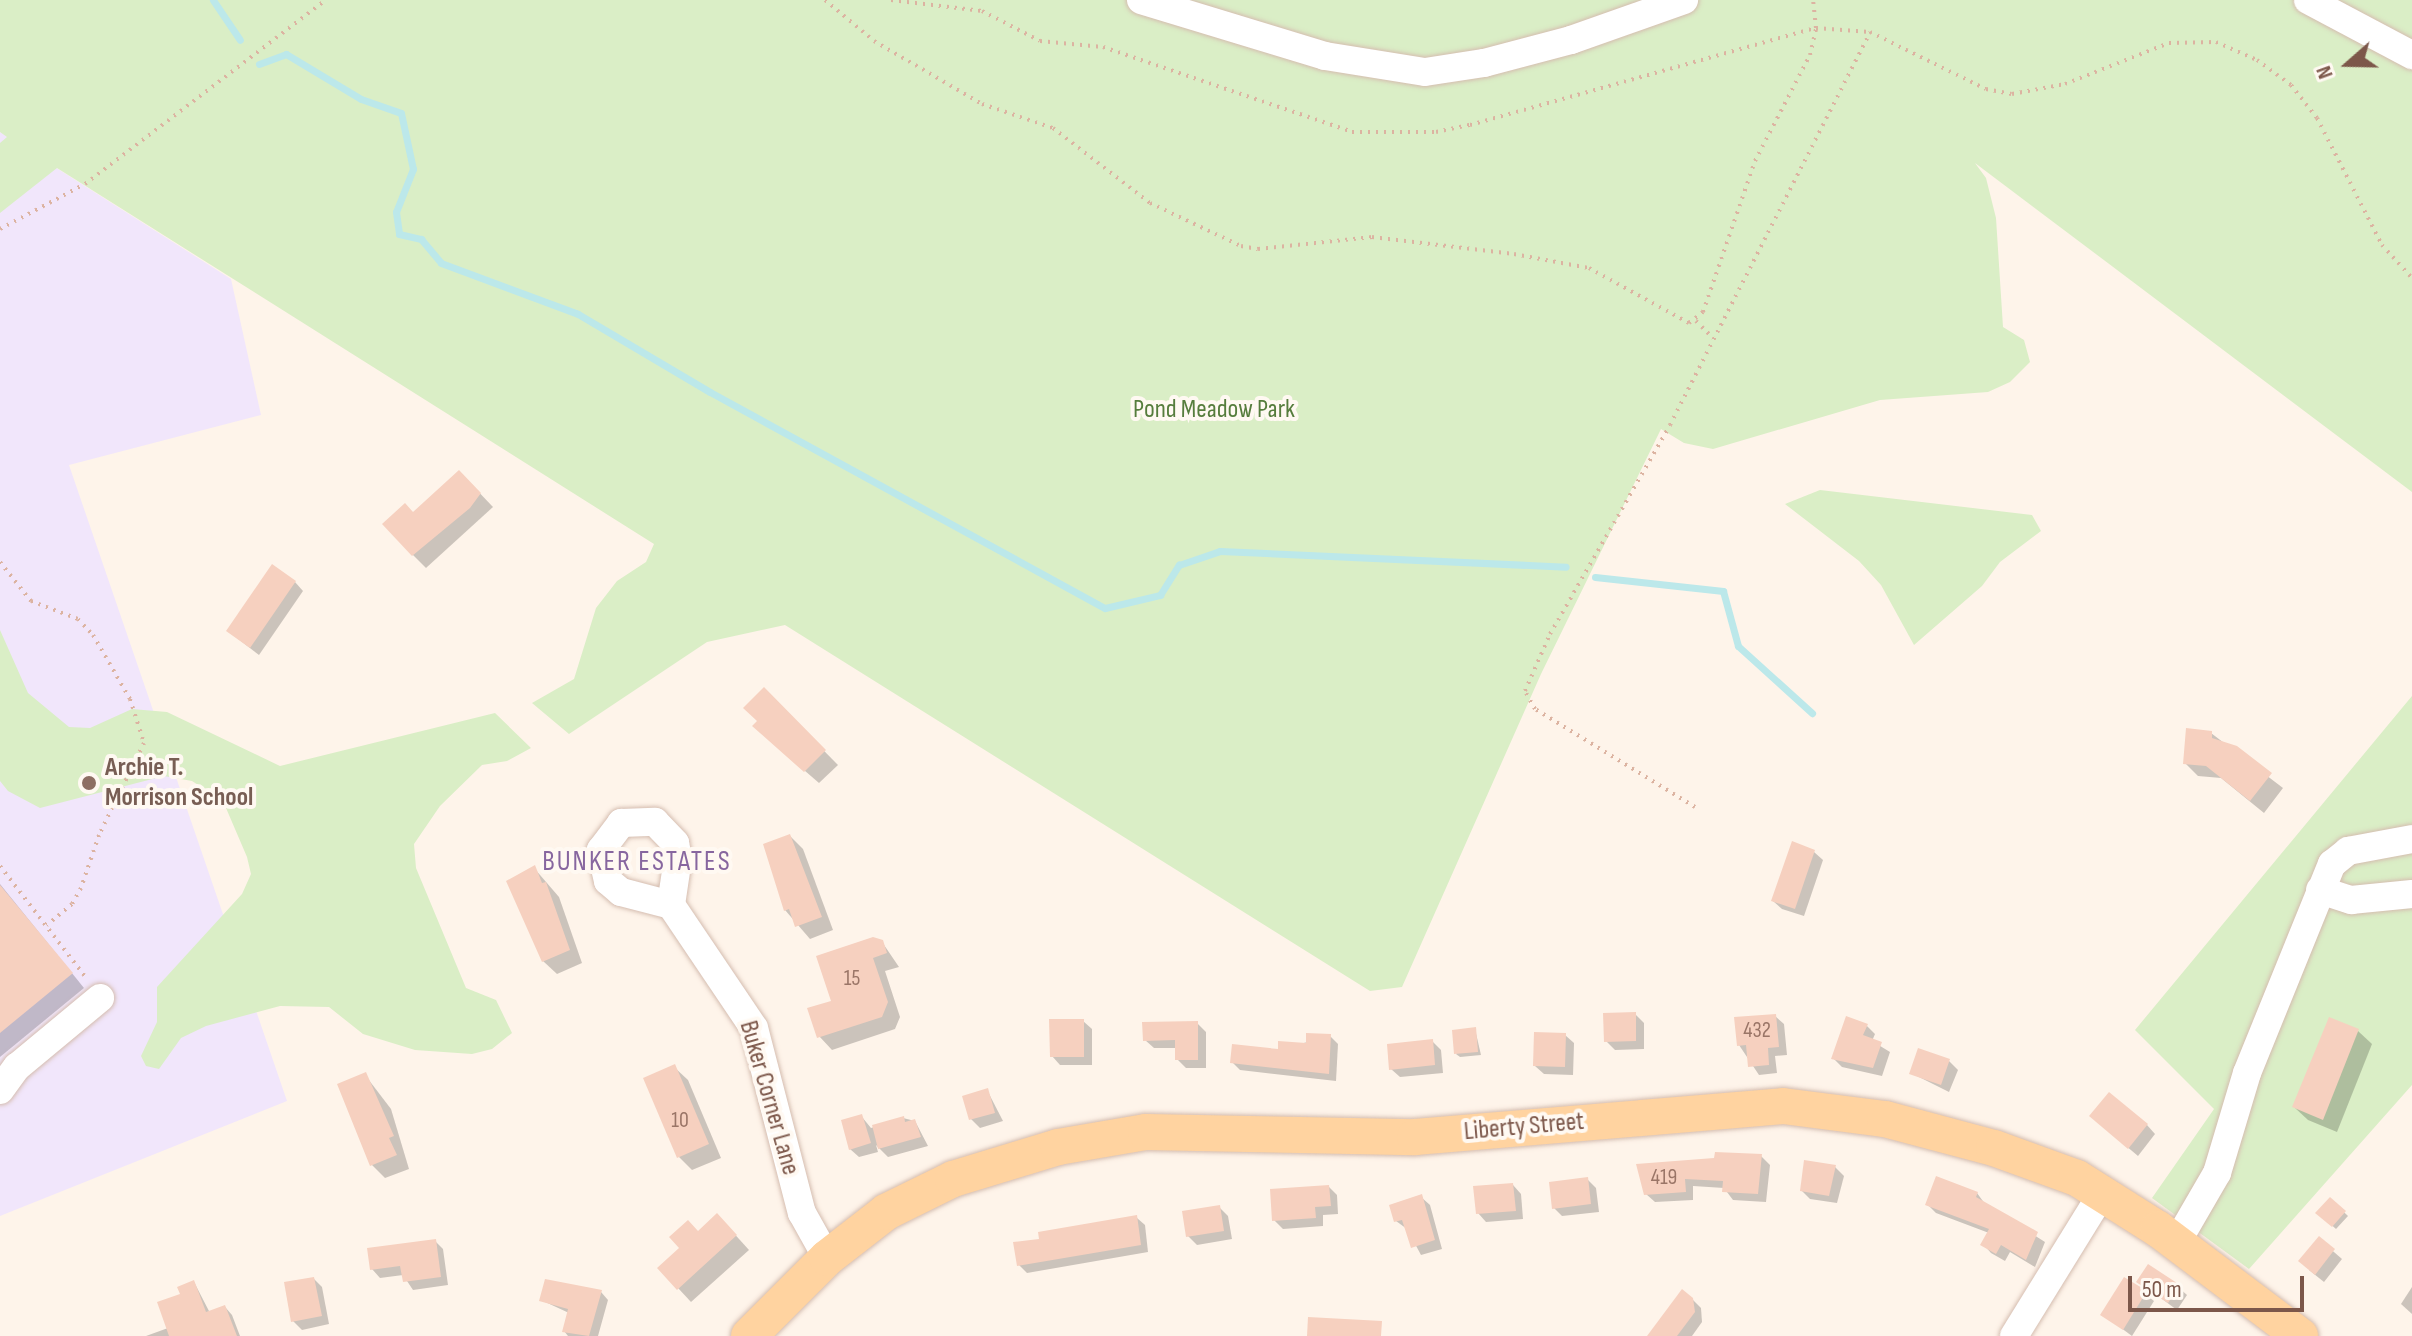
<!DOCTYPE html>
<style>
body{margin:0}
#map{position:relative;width:2412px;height:1336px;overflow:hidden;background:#fef4ea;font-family:"Sofia Sans Condensed",sans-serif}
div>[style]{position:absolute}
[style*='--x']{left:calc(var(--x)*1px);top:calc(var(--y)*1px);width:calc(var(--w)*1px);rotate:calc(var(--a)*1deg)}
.education>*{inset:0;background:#f1e6fb}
.green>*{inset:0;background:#daeec6}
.shadow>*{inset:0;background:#0003}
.stream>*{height:7px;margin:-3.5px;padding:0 3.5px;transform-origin:3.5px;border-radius:3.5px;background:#bce8ea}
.building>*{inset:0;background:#f6d0bf}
.path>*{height:4px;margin-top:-2px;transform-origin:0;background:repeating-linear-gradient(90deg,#dcb3a1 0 2px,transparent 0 8px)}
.roads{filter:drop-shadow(0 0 2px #d5bdb0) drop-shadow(0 0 2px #d5bdb0)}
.minor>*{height:28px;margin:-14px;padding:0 14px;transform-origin:14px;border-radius:14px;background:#fff}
.major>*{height:36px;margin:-18px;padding:0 18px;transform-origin:18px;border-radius:18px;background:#ffd3a0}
.dots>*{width:22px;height:22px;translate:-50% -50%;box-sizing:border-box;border:4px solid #fff9f2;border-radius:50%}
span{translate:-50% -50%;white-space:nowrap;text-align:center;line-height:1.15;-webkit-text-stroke:8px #fff9f2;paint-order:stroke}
.number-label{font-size:22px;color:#9a7567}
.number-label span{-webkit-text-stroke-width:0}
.park-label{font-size:26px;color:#567d3d}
.education-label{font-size:26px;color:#785e54;font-weight:700}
.left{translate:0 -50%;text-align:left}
.street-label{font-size:26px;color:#7c574a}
.neighbourhood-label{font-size:28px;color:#87669f;letter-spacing:2px}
.north{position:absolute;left:2308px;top:24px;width:80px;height:80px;-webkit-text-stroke:6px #fff9f2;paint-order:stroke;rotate:250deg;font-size:22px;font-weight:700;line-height:32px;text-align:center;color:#7c574a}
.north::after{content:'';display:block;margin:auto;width:28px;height:36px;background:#7c574a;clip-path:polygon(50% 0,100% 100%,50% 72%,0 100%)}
.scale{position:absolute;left:2128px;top:1276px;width:176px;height:36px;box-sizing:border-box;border:4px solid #7c574a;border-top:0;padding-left:10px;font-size:24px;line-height:28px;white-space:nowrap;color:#7c574a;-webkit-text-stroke:6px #fff9f2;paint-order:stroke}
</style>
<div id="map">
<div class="education">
<i style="clip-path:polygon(0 132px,231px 279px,261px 415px,69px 465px,287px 1101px,0 1216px)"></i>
</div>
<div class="green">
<i style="clip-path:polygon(0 0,2412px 0,2412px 492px,1975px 163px,1986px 178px,1996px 218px,2003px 327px,2024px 340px,2030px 362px,2010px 382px,1988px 392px,1880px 400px,1713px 449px,1684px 443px,1661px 429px,1541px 674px,1402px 987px,1370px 991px,785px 625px,707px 642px,569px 734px,532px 703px,574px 679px,596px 608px,617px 581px,646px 562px,654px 544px,57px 168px,0 213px,0 143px,7px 137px,0 132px)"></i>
<i style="clip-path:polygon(1820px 490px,2032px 515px,2041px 531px,2000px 562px,1982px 586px,1914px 645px,1881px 585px,1859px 561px,1785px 504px)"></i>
<i style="clip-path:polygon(0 630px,28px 693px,69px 727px,90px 728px,132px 709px,167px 712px,280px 766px,495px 713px,531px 748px,507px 761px,482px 765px,440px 806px,414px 844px,416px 868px,466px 988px,496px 1000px,512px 1033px,492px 1049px,472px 1054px,415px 1050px,363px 1034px,329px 1007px,280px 1006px,206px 1026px,181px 1038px,159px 1069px,146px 1066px,141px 1056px,157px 1022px,157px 987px,242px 894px,251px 874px,247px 857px,223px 801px,192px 781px,164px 776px,40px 808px,8px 791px,0 781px)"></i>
<i style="clip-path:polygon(2412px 696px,2412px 1085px,2249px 1269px,2152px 1198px,2214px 1109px,2135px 1030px)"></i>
</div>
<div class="shadow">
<i style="clip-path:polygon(472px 485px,493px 507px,426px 568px,413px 555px,413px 515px)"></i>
<i style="clip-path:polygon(295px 582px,303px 591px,259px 655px,228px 631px)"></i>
<i style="clip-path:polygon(764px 690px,838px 765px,819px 783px,768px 739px,759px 721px)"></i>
<i style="clip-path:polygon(2211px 733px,2283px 788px,2264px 813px,2221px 778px,2198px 776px,2185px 763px)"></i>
<i style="clip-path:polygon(790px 836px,803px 849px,833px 930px,810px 939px,785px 910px)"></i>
<i style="clip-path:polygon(1814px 852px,1823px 860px,1804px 916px,1782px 909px,1773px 901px)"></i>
<i style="clip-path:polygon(534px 868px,559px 897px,582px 963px,557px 974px,543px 961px)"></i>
<i style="clip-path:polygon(0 884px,84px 988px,0 1057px)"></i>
<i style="clip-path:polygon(882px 942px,899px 967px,885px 971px,900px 1017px,895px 1029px,832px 1050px,819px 1036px,833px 1002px)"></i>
<i style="clip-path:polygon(1635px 1014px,1644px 1023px,1644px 1049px,1615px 1050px,1606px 1041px)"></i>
<i style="clip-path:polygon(1775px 1016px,1784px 1024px,1787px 1055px,1775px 1056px,1777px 1073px,1759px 1075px,1739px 1045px)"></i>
<i style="clip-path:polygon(2330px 1019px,2358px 1031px,2372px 1044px,2337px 1132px,2308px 1120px,2294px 1107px)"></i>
<i style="clip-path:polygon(1083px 1021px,1092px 1029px,1092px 1065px,1060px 1065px,1052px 1056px)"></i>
<i style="clip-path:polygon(1197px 1023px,1206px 1032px,1206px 1068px,1186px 1068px,1177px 1059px,1177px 1048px,1154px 1048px,1145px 1040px)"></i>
<i style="clip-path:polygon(1866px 1025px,1875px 1034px,1872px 1041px,1890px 1052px,1882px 1076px,1842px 1067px,1833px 1058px)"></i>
<i style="clip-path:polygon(1475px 1029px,1481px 1055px,1460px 1057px,1456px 1054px)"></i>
<i style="clip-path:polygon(1565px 1035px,1574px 1043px,1573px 1075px,1544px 1074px,1535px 1066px)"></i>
<i style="clip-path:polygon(1330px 1036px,1338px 1044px,1336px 1081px,1240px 1070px,1232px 1062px)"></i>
<i style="clip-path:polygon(1432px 1041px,1441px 1050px,1443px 1073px,1400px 1077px,1391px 1069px)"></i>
<i style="clip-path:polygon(1949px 1061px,1958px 1070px,1949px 1092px,1911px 1073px)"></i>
<i style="clip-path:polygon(674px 1067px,688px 1080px,721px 1158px,692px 1170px,679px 1157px)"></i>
<i style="clip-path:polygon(365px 1075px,391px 1109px,409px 1169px,385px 1178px,372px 1165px)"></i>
<i style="clip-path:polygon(987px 1090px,1003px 1121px,980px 1128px,971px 1119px)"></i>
<i style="clip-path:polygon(862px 1117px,871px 1128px,903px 1118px,915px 1121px,928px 1146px,888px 1157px,876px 1145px,878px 1152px,859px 1157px,850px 1149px)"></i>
<i style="clip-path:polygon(2100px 1124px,2147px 1125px,2155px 1134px,2138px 1156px)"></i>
<i style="clip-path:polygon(1761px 1156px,1770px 1165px,1766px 1202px,1733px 1200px,1724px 1188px,1693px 1186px,1693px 1200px,1655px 1202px,1646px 1194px,1716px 1160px)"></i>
<i style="clip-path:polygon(1835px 1167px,1844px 1176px,1837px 1203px,1810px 1199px,1802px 1191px)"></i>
<i style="clip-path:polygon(1587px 1179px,1596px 1188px,1599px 1212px,1562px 1216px,1554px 1208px)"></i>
<i style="clip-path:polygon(1513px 1185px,1521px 1194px,1523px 1219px,1486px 1222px,1478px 1213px)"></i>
<i style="clip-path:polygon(1329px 1187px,1337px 1195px,1338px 1214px,1323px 1215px,1323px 1226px,1283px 1229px,1274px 1220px)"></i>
<i style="clip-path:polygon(1977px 1193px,1985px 1204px,2045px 1242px,2035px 1267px,2010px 1252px,2005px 1261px,1991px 1253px,1983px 1244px,1989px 1233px,1936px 1213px,1927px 1204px)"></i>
<i style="clip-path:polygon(1421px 1197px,1430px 1205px,1442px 1249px,1421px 1255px,1407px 1229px,1396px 1221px)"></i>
<i style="clip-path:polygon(2330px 1199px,2348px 1216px,2336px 1229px,2318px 1213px)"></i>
<i style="clip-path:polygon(1219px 1207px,1228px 1216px,1232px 1239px,1197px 1245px,1188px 1236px)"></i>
<i style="clip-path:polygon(1137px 1218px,1145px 1225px,1148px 1252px,1027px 1273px,1019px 1265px)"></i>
<i style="clip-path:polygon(730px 1229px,749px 1250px,691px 1302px,678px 1288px,698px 1233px)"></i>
<i style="clip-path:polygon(2319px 1239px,2342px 1259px,2324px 1282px,2309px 1270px)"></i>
<i style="clip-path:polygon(435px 1241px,443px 1249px,448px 1285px,413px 1290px,403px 1275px,380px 1278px,372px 1269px)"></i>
<i style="clip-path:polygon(314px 1279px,322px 1287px,329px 1324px,302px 1330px,293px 1321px)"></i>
<i style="clip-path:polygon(2125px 1279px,2154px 1301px,2132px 1336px,2102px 1314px)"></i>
<i style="clip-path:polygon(194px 1282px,210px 1313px,225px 1307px,232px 1315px,240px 1336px,146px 1336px,168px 1328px)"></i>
<i style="clip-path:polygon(2139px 1282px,2178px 1287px,2187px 1295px,2177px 1310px)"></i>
<i style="clip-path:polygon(2412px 1287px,2412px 1314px,2401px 1304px)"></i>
<i style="clip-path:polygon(601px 1292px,608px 1300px,598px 1336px,568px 1336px,564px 1331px,569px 1313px,541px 1300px)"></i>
<i style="clip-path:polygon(1692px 1299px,1701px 1308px,1702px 1322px,1692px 1336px,1650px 1336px)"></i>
</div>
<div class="stream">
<i style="--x:213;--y:0;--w:48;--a:56"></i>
<i style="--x:259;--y:64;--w:29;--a:-20"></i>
<i style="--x:286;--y:54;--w:87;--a:31"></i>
<i style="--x:361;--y:99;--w:42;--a:19.3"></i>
<i style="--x:401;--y:113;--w:57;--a:77.9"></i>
<i style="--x:413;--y:169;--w:46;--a:111.6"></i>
<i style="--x:396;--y:212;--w:22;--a:82"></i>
<i style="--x:399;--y:234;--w:23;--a:13"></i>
<i style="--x:421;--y:239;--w:31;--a:50"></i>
<i style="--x:441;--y:263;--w:146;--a:20.4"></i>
<i style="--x:578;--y:314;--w:153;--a:30.6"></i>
<i style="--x:710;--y:392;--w:450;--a:28.7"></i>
<i style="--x:1105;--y:608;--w:57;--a:-13.3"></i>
<i style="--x:1160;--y:595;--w:36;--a:-58"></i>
<i style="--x:1179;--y:565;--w:43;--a:-18.9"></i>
<i style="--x:1220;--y:551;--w:346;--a:2.6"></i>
<i style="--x:1595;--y:577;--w:129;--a:6.2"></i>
<i style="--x:1723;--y:591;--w:57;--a:74.7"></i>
<i style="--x:1738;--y:646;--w:100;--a:42.2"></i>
</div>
<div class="building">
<i style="clip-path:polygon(459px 470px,481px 493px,470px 508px,412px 556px,382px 524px,405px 503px,413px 512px)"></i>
<i style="clip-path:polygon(272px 564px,296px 581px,250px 648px,226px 631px)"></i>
<i style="clip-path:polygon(764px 687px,826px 750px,804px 772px,752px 726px,757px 721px,743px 708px)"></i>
<i style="clip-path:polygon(2186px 728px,2212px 731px,2212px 738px,2237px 746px,2272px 773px,2250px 801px,2206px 766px,2183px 764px)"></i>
<i style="clip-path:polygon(790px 834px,822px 917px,795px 927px,789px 909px,784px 911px,763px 844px)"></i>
<i style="clip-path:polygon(1792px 841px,1815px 850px,1795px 909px,1771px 901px)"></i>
<i style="clip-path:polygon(535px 865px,542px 883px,546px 882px,570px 950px,542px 962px,506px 881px)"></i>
<i style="clip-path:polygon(0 885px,73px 973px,0 1033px)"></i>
<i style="clip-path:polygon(873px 937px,883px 940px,887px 953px,873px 958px,888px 1002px,882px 1017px,817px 1038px,807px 1008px,831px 1001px,816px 956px)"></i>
<i style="clip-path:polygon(1636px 1012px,1636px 1041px,1604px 1042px,1603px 1013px)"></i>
<i style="clip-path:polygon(1776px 1014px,1779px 1047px,1768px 1048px,1769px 1065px,1748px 1067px,1746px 1045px,1737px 1046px,1734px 1017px)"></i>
<i style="clip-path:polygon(1846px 1016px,1868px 1024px,1863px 1035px,1882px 1042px,1873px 1068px,1831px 1059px)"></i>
<i style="clip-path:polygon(2329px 1017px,2359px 1029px,2323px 1120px,2292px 1107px)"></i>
<i style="clip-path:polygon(1049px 1019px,1084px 1019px,1084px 1057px,1050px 1057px)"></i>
<i style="clip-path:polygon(1198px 1021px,1198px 1060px,1175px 1060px,1175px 1040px,1143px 1041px,1142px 1022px)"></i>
<i style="clip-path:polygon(1476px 1027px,1478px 1052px,1454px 1054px,1452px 1030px)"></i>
<i style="clip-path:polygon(1534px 1032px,1566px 1033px,1565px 1067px,1533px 1066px)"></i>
<i style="clip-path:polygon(1306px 1033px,1331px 1034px,1329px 1074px,1230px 1063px,1232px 1044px,1278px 1049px,1278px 1041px,1306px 1043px)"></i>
<i style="clip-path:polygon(1433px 1039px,1435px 1065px,1389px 1070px,1387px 1044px)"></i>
<i style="clip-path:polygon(1918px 1048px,1950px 1059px,1941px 1085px,1909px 1074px)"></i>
<i style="clip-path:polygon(675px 1064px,709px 1144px,677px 1158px,643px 1078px)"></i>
<i style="clip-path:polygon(366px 1072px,394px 1136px,389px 1138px,397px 1155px,370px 1166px,337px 1084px)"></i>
<i style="clip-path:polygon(988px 1088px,995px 1113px,969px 1120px,962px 1096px)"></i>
<i style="clip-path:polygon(2109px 1092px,2148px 1124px,2128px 1149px,2089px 1116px)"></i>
<i style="clip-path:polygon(862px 1114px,871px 1143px,849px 1150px,841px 1120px)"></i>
<i style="clip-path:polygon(904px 1116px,905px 1122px,915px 1119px,921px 1137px,878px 1149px,872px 1125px)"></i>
<i style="clip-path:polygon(1715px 1152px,1762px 1154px,1758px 1194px,1722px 1192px,1723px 1181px,1685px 1179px,1686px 1192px,1644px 1195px,1636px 1164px,1714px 1158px)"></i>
<i style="clip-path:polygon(1804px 1160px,1836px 1165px,1829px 1196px,1800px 1191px)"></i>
<i style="clip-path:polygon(1936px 1176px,1978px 1192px,1976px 1197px,2038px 1232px,2026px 1260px,2001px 1245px,1996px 1254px,1980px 1245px,1989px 1229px,1925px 1205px)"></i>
<i style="clip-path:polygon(1588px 1177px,1591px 1204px,1552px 1209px,1549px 1182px)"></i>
<i style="clip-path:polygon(1513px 1183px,1516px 1211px,1476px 1214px,1473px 1186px)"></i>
<i style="clip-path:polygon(1329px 1185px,1331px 1206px,1315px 1207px,1316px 1218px,1272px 1221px,1270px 1189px)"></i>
<i style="clip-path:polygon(1422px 1194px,1435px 1240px,1411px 1248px,1402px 1220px,1394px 1222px,1389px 1205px)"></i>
<i style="clip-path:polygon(2330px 1197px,2346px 1211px,2332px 1227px,2315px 1213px)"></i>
<i style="clip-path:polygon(1220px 1205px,1224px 1231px,1186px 1237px,1182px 1211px)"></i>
<i style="clip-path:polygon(717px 1213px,737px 1235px,677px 1290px,657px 1268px,679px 1248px,669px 1237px,688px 1220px,698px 1231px)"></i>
<i style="clip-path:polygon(1137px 1215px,1141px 1245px,1017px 1266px,1013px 1242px,1039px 1239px,1038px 1232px)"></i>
<i style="clip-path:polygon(2319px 1236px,2335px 1249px,2315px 1275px,2298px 1261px)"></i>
<i style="clip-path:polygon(436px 1239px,441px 1277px,403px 1282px,400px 1266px,370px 1270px,367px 1248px)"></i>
<i style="clip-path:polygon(2148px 1264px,2180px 1285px,2168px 1303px,2136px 1282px)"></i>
<i style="clip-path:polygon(314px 1277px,322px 1316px,291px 1322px,284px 1282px)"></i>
<i style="clip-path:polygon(2124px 1277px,2147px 1291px,2123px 1330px,2100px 1315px)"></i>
<i style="clip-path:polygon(545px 1279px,602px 1290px,589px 1336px,562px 1332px,568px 1309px,539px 1301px)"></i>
<i style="clip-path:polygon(194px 1280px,206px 1312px,225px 1305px,237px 1336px,169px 1336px,157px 1302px,180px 1294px,177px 1287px)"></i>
<i style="clip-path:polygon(1682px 1289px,1693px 1298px,1695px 1312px,1677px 1336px,1647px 1336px)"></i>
<i style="clip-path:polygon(1308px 1317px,1382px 1321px,1381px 1336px,1307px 1336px)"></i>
</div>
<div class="path">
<i style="--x:825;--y:0;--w:64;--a:39.9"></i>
<i style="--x:874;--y:41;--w:125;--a:30.3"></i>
<i style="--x:982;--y:104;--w:75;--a:18.7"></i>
<i style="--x:1053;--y:128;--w:123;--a:37.7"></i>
<i style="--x:1150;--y:203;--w:101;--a:25.3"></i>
<i style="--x:1241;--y:246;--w:17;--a:10"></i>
<i style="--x:1258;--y:249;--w:115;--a:-6"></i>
<i style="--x:1372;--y:237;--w:143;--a:6.8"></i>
<i style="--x:1514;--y:254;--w:76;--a:10.6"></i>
<i style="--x:1589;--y:268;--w:114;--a:28.8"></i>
<i style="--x:1689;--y:323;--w:18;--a:-38"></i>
<i style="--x:1703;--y:312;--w:160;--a:-71"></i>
<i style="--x:1755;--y:161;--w:119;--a:-62.6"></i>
<i style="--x:1810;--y:55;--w:28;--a:-77"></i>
<i style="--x:1816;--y:28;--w:28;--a:-96"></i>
<i style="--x:891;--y:0;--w:92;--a:6.9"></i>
<i style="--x:982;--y:11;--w:65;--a:27.3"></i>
<i style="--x:1040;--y:41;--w:63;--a:5.4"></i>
<i style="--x:1103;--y:47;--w:263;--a:18.8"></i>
<i style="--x:1352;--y:132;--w:84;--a:0"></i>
<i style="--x:1436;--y:132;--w:35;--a:-12"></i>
<i style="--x:1470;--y:125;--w:359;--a:-15.7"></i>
<i style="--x:1816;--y:28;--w:54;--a:4.2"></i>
<i style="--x:1870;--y:32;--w:129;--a:26.2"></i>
<i style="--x:1986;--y:89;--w:26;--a:11"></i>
<i style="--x:2012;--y:94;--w:54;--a:-10.7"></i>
<i style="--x:2065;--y:84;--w:112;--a:-21.5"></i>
<i style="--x:2169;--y:43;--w:47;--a:-1.2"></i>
<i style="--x:2216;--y:42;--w:45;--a:23.7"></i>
<i style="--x:2257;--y:60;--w:42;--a:36.3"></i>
<i style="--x:2291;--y:85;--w:42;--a:51.8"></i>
<i style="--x:2317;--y:118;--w:143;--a:62.9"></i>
<i style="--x:2382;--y:245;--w:45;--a:47.7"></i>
<i style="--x:0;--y:229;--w:96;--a:-27.9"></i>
<i style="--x:85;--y:184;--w:303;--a:-37.4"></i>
<i style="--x:1696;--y:321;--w:24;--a:45"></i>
<i style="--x:0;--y:562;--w:50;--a:51.5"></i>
<i style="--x:31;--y:601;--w:50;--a:21"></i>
<i style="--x:78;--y:619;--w:22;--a:47"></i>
<i style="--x:93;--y:635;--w:74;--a:60"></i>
<i style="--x:130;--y:699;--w:46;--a:72.3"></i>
<i style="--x:144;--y:743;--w:102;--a:116.1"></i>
<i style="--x:99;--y:835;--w:56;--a:108.8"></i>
<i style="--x:81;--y:888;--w:18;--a:119"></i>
<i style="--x:72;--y:904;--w:33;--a:140"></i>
<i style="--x:1695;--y:807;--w:188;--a:-148.5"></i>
<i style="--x:1535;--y:709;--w:21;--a:-119"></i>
<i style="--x:1525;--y:691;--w:62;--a:-66.3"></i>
<i style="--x:1550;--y:634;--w:241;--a:-60.1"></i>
<i style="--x:1670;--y:425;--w:441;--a:-63"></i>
<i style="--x:0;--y:866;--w:143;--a:52.4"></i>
</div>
<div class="roads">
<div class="minor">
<i style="--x:1141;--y:0;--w:192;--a:16.9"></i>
<i style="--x:1325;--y:56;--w:101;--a:9.1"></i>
<i style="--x:1425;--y:72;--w:60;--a:-8.7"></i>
<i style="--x:1484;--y:63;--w:90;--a:-14.8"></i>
<i style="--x:1571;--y:40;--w:120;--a:-19.5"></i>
<i style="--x:2308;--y:0;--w:118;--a:27.9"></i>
<i style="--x:2320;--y:890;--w:33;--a:18"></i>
<i style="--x:2351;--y:900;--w:61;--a:-5.6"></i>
<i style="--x:671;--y:905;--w:52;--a:-165.4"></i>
<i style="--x:621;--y:892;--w:17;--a:-140"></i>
<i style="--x:608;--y:881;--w:32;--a:-103"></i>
<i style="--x:601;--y:850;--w:34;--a:-53"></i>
<i style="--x:621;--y:823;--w:34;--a:-2"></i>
<i style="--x:655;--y:822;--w:29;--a:46"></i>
<i style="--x:675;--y:843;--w:15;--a:79"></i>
<i style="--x:678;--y:858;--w:48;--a:98.5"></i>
<i style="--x:671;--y:905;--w:148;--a:56"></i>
<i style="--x:754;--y:1028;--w:191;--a:75.5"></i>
<i style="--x:802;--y:1213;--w:51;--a:60.9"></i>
<i style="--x:0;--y:1090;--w:29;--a:-54"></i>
<i style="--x:17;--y:1067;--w:108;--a:-39.7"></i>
<i style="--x:2177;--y:1242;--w:80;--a:-59.9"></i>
<i style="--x:2217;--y:1173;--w:104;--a:-73.3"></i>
<i style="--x:2247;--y:1073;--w:226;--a:-67.9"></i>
<i style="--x:2332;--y:864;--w:21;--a:-39"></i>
<i style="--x:2348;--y:851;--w:65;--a:-10.6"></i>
<i style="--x:2014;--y:1336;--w:169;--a:-58.3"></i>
</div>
<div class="major">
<i style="--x:749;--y:1336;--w:110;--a:-45"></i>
<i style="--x:827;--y:1258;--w:75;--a:-37.9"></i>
<i style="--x:886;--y:1212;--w:75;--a:-26.2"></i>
<i style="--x:953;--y:1179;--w:110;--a:-16.9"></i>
<i style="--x:1058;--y:1147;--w:89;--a:-9.7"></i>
<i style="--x:1146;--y:1132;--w:269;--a:1.1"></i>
<i style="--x:1415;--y:1137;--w:369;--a:-4.8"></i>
<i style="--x:1783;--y:1106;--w:103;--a:7.3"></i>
<i style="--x:1885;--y:1119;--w:113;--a:14.9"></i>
<i style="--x:1994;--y:1148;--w:88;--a:19.9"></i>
<i style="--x:2077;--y:1178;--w:96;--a:32.2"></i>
<i style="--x:2158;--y:1229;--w:178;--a:37"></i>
</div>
</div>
<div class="dots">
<i style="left:89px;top:783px;background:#8d6e63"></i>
</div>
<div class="number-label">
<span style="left:852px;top:979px">15</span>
<span style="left:1757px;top:1031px">432</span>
<span style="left:680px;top:1121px">10</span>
<span style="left:1664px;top:1178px">419</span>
</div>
<div class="park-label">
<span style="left:1214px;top:410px">Pond Meadow Park</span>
</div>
<div class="education-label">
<span class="left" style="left:105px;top:783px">Archie T.<br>Morrison School</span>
</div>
<div class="street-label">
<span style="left:769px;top:1098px;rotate:74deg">Buker Corner Lane</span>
<span style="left:1524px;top:1127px;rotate:-5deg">Liberty Street</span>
</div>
<div class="neighbourhood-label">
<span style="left:637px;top:862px">BUNKER ESTATES</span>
</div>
<div class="north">N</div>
<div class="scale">50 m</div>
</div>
